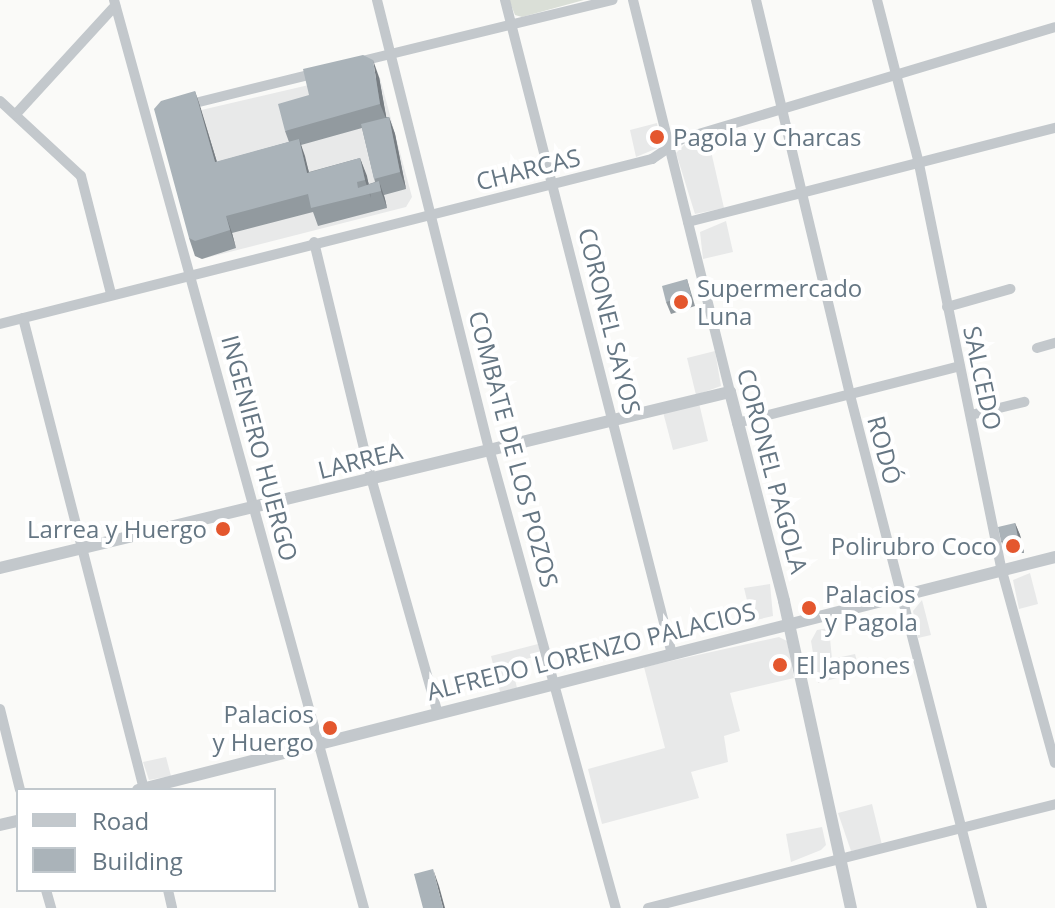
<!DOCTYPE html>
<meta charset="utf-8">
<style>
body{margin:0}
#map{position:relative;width:1055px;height:908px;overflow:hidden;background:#fafaf8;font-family:"Open Sans",sans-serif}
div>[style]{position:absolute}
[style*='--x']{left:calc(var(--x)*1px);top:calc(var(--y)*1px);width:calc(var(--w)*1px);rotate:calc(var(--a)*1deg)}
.built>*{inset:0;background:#e8e9e9}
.green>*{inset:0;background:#dadfd7}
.minor>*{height:10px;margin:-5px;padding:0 5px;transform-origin:5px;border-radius:5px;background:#c3c8cc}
.tertiary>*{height:12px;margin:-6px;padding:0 6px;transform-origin:6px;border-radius:6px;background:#c3c8cc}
.wall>*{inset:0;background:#929a9f}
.shaded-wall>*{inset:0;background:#777d82}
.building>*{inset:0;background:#aab3b9}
.dots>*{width:22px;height:22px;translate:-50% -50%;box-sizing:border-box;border:4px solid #fff;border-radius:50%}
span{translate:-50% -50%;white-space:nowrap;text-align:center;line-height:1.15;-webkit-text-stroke:8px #fff;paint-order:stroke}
.poi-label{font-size:24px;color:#657683}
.left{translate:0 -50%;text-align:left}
.right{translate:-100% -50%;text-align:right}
.street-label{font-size:24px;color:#657683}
.legend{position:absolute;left:16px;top:788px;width:260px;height:104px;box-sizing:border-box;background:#fff;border:2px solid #c1c8cd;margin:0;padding:10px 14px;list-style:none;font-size:24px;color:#657683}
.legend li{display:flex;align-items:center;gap:16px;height:40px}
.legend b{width:40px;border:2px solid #c1c8cd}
</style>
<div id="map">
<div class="built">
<i style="clip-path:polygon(369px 71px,380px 78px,412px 197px,406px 207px,202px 259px,195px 256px,167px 118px)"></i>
<i style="clip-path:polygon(657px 123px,660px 147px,636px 157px,630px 130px)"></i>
<i style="clip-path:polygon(708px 138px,724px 208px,695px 214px,676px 153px,685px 144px)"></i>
<i style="clip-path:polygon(726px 221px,733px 252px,703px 259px,700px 232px)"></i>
<i style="clip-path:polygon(715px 351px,721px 386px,696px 395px,687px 358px)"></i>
<i style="clip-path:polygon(699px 403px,708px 441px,673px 450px,663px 412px)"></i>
<i style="clip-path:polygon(1030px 573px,1038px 604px,1019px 609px,1013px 580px)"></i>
<i style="clip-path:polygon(770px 584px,773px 616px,752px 621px,744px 588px)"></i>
<i style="clip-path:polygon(922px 600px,931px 635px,918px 638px,913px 611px)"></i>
<i style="clip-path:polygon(829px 628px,832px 659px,855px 654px,860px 672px,818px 683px,811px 641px,817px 630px)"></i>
<i style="clip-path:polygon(779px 637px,787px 641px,794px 678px,730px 693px,740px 731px,724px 736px,728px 762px,691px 772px,699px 798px,602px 824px,588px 769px,665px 748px,644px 667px)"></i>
<i style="clip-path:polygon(538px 644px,541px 655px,511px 663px,517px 688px,500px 692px,491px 656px)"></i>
<i style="clip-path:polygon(166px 757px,171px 776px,149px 780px,143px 762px)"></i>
<i style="clip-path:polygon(872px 804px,882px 845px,851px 851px,838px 813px)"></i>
<i style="clip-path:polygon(822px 827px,826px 845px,821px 850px,791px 862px,786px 834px)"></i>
</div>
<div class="green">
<i style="clip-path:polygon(509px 0,584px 0,522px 17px,515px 15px)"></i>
</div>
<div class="minor">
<i style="--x:114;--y:0;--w:942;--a:74.61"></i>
<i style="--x:377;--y:0;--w:462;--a:76"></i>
<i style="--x:489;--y:448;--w:477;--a:74.6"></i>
<i style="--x:505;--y:0;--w:675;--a:75.68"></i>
<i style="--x:633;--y:0;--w:404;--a:76.1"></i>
<i style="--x:756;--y:0;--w:406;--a:76.6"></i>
<i style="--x:850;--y:395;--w:530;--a:75.57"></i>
<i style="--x:877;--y:0;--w:169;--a:75.6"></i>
<i style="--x:919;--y:164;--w:415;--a:78.5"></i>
<i style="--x:1002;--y:571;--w:199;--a:74.6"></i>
<i style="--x:358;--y:62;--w:262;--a:-13.7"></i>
<i style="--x:0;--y:101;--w:110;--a:42.8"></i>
<i style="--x:81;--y:176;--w:122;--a:75.7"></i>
<i style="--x:187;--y:105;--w:133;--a:-13.9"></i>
<i style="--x:16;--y:114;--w:147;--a:-47.5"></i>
<i style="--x:688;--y:222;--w:379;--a:-14.4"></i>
<i style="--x:314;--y:242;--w:246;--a:76.4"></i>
<i style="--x:372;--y:481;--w:239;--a:74.2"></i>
<i style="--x:947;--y:307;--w:66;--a:-15.9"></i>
<i style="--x:23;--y:318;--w:487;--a:75.6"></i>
<i style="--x:0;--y:324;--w:673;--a:-14.2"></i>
<i style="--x:652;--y:159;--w:36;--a:-34"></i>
<i style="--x:682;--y:139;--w:389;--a:-16.7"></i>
<i style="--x:1037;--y:348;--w:19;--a:-16"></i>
<i style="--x:971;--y:415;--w:55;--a:-13.8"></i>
<i style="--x:737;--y:423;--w:230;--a:-14.3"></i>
<i style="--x:0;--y:709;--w:83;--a:76.1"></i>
<i style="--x:46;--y:890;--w:19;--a:74"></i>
<i style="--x:168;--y:890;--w:18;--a:77"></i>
<i style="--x:648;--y:908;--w:420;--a:-14.3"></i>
</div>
<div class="tertiary">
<i style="--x:0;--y:568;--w:751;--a:-13.56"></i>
<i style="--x:730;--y:392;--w:216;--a:75.5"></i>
<i style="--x:784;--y:601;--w:314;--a:77.7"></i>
<i style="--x:138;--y:790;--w:946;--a:-14.26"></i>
<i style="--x:0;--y:825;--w:18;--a:-13"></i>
</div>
<div class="wall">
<i style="clip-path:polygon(evenodd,379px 77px,386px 117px,389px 117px,395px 134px,406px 189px,384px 195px,387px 208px,318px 226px,313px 212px,232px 233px,236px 248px,202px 259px,195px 256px,189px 238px,195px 91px,217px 162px,289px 142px,285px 131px,379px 77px,362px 128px,375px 182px,369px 184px,360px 158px,309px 172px,301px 145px,362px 128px)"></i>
<i style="clip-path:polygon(687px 279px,695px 306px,671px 314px,666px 302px)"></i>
<i style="clip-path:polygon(1015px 523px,1020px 535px,1024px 553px,1006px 553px,1001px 541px)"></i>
</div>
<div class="shaded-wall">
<i style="clip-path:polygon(373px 60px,379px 77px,387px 121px,380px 104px)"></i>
<i style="clip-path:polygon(195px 91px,201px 109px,222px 179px,215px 162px)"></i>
<i style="clip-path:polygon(389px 117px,395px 134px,406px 189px,400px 172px)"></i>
<i style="clip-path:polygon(299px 139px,305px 156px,313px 190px,307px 173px)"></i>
<i style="clip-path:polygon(360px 158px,367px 176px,371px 198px,365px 180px)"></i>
<i style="clip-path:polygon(379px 181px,385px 199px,387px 208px,381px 191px)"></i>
<i style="clip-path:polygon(226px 216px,232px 233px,236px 248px,230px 230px)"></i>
<i style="clip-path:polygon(1015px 523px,1020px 535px,1024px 553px,1019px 542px)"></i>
<i style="clip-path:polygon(433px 869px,439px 886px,445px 908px,443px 908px)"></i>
</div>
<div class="building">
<i style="clip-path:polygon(363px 55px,373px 60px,380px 104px,285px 131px,278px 104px,309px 95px,303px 69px)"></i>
<i style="clip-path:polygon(195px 91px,215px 162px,299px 139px,307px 173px,360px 158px,365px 180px,357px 182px,358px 188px,379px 181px,381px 191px,311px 208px,308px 194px,226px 216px,230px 230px,195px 241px,189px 238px,154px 109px,161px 101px)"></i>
<i style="clip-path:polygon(389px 117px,400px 172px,374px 179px,361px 124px)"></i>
<i style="clip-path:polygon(687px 279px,691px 295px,666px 302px,662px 286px)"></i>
<i style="clip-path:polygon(1015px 523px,1019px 542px,1001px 541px,998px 527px)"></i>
<i style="clip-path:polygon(433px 869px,443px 908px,423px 908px,414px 874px)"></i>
</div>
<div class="dots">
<i style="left:657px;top:137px;background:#e4572e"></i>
<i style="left:681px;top:302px;background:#e4572e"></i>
<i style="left:223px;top:529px;background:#e4572e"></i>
<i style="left:1013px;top:546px;background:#e4572e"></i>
<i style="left:809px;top:608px;background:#e4572e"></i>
<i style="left:780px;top:665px;background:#e4572e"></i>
<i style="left:330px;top:728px;background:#e4572e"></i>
</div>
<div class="poi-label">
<span class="left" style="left:673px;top:137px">Pagola y Charcas</span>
<span class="left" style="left:697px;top:302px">Supermercado<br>Luna</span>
<span class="right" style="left:207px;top:529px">Larrea y Huergo</span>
<span class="right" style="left:997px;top:546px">Polirubro Coco</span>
<span class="left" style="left:825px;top:608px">Palacios<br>y Pagola</span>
<span class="left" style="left:796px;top:665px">El Japones</span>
<span class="right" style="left:314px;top:728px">Palacios<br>y Huergo</span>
</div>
<div class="street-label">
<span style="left:528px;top:169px;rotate:-14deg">CHARCAS</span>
<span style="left:610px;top:321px;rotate:76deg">CORONEL SAYOS</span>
<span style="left:983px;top:378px;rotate:78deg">SALCEDO</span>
<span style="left:260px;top:448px;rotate:75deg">INGENIERO HUERGO</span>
<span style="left:514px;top:449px;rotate:75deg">COMBATE DE LOS POZOS</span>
<span style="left:885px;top:450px;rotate:75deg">RODÓ</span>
<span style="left:360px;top:460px;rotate:-14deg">LARREA</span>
<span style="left:773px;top:471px;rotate:75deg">CORONEL PAGOLA</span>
<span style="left:591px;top:651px;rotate:-14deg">ALFREDO LORENZO PALACIOS</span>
</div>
<ul class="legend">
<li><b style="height:10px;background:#c3c8cc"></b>Road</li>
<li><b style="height:22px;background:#aab3b9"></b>Building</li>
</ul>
</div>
